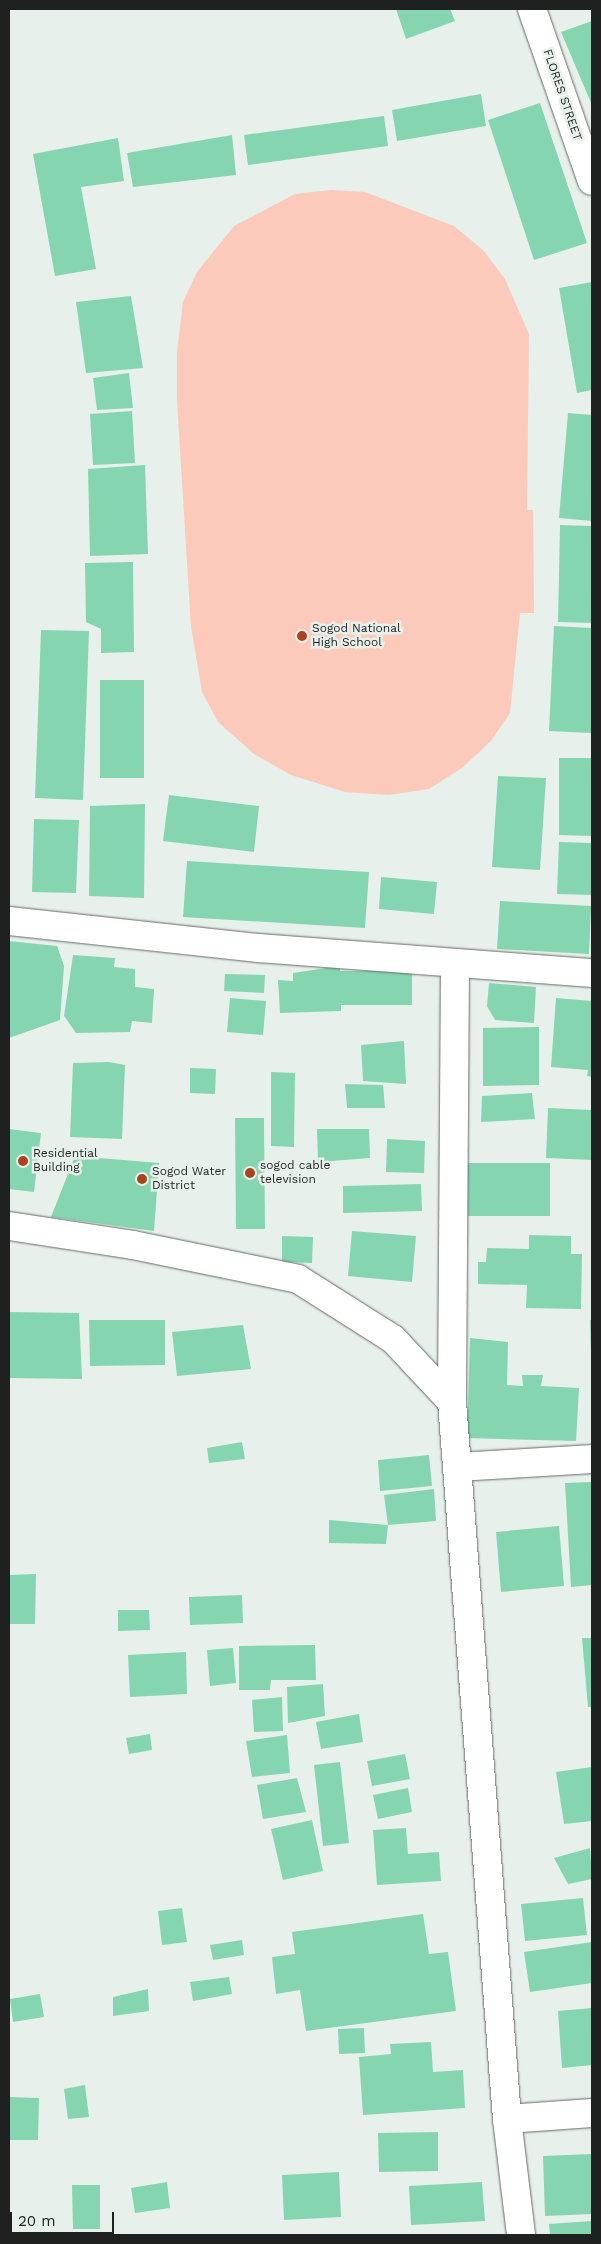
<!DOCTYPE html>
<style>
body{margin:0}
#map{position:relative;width:601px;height:2244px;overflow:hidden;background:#e8f0ec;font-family:"Work Sans",sans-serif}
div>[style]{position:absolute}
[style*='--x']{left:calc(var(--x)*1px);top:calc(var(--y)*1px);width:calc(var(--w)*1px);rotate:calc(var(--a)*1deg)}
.green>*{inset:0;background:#fbcaba}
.building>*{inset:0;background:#86d5b1}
.roads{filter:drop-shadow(0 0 1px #646a67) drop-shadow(0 0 1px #646a67)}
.minor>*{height:28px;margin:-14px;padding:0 14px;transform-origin:14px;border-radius:14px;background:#fff}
.dots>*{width:14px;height:14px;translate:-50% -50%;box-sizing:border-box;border:2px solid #e8f0ec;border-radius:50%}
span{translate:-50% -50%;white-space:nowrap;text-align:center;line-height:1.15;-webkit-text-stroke:5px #e8f0ec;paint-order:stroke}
.street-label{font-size:12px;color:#1e211f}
.poi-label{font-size:12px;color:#1e211f}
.left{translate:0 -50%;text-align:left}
.frame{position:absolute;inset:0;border:10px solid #1e211f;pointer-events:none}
.scale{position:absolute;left:10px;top:2212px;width:104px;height:22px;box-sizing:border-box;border:2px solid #1e211f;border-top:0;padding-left:6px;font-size:15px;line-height:18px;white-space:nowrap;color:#1e211f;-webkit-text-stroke:4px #e8f0ec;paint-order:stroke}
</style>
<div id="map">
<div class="green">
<i style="clip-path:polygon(331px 190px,365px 192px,454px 226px,483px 250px,505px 279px,529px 334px,527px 510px,533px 510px,534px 613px,520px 613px,510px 713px,491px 741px,462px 768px,429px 789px,389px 795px,345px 792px,291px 775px,254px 754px,218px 722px,202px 692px,191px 627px,177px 400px,177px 352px,183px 302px,197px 272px,234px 226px,295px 194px)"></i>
</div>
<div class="building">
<i style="clip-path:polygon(396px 9px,450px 9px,455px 21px,406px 39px)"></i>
<i style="clip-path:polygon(592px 21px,592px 105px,561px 32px)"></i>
<i style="clip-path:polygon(481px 94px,486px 126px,397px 141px,392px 110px)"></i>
<i style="clip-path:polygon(540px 103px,587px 243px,534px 260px,488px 120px)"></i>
<i style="clip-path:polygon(384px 116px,388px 146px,248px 165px,244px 135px)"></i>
<i style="clip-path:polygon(232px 135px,236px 175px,133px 187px,127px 153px)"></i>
<i style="clip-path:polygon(118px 138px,124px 181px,81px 187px,96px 269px,55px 276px,33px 154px)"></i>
<i style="clip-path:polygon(592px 282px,592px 390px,577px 393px,559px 288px)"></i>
<i style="clip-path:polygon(131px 296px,143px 368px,86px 373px,76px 302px)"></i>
<i style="clip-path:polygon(129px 373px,133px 408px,97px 410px,93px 378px)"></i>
<i style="clip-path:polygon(132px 411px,135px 463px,93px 465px,90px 414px)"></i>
<i style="clip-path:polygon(568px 413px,592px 415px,592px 521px,559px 518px)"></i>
<i style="clip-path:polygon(145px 465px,148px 554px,90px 556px,88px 469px)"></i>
<i style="clip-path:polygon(560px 525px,592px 526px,592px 623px,558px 622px)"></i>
<i style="clip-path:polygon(133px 562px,134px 652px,101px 653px,101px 629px,86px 622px,85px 563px)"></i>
<i style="clip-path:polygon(554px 626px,592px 628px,592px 733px,549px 731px)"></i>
<i style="clip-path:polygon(41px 630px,89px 631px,83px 800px,35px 798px)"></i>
<i style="clip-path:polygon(100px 680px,144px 680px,144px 778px,100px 778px)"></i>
<i style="clip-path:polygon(559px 758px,592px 758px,592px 836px,559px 835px)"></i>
<i style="clip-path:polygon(498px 776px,546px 778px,540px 870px,492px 867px)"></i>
<i style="clip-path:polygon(169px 795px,259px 806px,254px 852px,163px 841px)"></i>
<i style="clip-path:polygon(145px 804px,144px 898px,89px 896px,90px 806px)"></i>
<i style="clip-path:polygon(34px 819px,79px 820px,76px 893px,32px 892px)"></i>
<i style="clip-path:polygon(559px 842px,592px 843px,592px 895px,557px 894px)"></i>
<i style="clip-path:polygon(187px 861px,369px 872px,365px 928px,183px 917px)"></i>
<i style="clip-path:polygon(381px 877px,437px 882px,434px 914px,379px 909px)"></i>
<i style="clip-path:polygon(500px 901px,591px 906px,589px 954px,497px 949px)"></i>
<i style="clip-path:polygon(9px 941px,57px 946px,64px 966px,60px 1020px,9px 1038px)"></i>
<i style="clip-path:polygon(73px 955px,115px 958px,114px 967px,135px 969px,135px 987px,154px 989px,152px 1023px,132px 1021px,130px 1032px,76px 1033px,64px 1016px)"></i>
<i style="clip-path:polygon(340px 966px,340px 971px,412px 971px,412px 1005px,341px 1005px,341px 1011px,280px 1013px,278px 980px,293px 981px,293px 973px)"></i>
<i style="clip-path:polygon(225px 974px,265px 975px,264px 993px,224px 991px)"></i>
<i style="clip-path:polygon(489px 983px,536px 987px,534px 1023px,495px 1020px,487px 1006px)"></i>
<i style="clip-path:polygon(230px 998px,266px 1001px,263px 1035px,227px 1032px)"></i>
<i style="clip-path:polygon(556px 998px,592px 1001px,592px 1077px,587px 1076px,588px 1070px,551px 1067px)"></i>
<i style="clip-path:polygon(539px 1027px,539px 1085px,483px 1086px,483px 1028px)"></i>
<i style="clip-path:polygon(404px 1041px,406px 1084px,363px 1081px,361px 1045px)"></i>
<i style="clip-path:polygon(109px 1062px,125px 1065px,122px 1139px,70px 1137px,73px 1063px)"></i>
<i style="clip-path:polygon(190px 1068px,216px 1069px,215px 1094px,190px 1093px)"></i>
<i style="clip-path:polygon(271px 1072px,295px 1073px,294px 1147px,271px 1146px)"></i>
<i style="clip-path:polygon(345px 1084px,383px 1085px,385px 1108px,347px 1108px)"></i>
<i style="clip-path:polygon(532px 1093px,535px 1119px,481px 1122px,482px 1096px)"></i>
<i style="clip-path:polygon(548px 1108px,592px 1110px,592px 1160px,546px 1158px)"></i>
<i style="clip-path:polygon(235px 1118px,264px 1118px,265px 1229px,236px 1229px)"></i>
<i style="clip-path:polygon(9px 1129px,41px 1133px,34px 1192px,9px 1189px)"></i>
<i style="clip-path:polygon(317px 1129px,369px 1129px,370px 1158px,318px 1162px)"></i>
<i style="clip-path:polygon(387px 1139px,425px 1141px,424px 1173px,386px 1172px)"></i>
<i style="clip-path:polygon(75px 1156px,159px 1163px,154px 1231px,51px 1217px)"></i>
<i style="clip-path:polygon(468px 1163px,550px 1163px,550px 1216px,468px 1216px)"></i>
<i style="clip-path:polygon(421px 1184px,422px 1211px,343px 1213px,343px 1186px)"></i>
<i style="clip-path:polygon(352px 1231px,416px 1236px,412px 1282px,348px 1276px)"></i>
<i style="clip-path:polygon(529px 1235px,571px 1236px,571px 1254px,582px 1254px,581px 1309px,526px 1308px,527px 1285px,478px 1284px,478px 1262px,486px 1262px,487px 1248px,529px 1249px)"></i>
<i style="clip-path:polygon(282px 1236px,313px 1237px,312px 1263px,282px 1262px)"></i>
<i style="clip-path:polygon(9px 1312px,79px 1313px,82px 1379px,9px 1378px)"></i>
<i style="clip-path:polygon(89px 1320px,165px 1320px,165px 1365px,90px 1366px)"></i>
<i style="clip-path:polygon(590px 1320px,592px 1320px,592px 1354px,591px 1354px)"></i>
<i style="clip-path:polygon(243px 1325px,251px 1369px,177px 1376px,172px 1332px)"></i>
<i style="clip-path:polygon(470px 1338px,508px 1342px,507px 1385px,523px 1386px,522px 1375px,543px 1375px,541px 1386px,579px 1388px,576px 1441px,467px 1438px)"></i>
<i style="clip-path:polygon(242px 1442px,245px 1459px,209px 1463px,207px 1448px)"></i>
<i style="clip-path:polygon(429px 1455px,432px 1486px,380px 1491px,378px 1460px)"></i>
<i style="clip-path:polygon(592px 1482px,592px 1585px,571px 1587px,565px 1483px)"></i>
<i style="clip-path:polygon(434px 1489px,436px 1521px,388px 1525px,386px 1544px,329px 1543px,329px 1520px,388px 1525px,384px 1495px)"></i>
<i style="clip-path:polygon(559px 1526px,564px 1586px,501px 1592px,496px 1532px)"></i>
<i style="clip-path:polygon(36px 1574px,35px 1624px,9px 1624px,9px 1575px)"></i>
<i style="clip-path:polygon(242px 1595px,243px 1623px,190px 1625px,189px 1597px)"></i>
<i style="clip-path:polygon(118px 1610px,149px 1610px,150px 1630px,118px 1631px)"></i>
<i style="clip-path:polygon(582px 1638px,592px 1638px,592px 1707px,588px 1707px)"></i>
<i style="clip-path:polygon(315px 1645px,316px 1680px,271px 1680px,270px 1690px,239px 1690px,239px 1646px)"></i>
<i style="clip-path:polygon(233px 1648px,236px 1683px,210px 1686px,207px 1650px)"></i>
<i style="clip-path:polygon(186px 1652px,187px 1694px,130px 1697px,128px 1655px)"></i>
<i style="clip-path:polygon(323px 1684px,325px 1716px,288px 1723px,287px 1687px)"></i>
<i style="clip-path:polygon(282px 1697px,283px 1731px,254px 1732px,252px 1700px)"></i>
<i style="clip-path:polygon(359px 1714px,363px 1742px,321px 1749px,316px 1722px)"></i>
<i style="clip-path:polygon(150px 1734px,152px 1750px,129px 1754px,126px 1738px)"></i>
<i style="clip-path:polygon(287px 1735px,290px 1773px,252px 1777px,246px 1741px)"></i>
<i style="clip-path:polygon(405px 1754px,410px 1779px,372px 1786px,367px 1761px)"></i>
<i style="clip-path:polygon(340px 1762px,349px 1843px,323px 1846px,314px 1765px)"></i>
<i style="clip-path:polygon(592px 1767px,592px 1821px,564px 1824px,556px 1772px)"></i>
<i style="clip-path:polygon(297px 1778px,306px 1812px,263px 1819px,257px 1785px)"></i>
<i style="clip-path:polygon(408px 1788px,412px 1812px,378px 1819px,373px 1795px)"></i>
<i style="clip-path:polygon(312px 1820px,323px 1871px,283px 1880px,271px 1829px)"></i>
<i style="clip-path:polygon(406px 1828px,408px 1854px,439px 1852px,441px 1881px,377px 1885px,373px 1830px)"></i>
<i style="clip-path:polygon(590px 1848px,592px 1879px,568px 1884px,554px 1858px)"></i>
<i style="clip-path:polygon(583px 1898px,587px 1935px,525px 1941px,521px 1904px)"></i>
<i style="clip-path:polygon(182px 1908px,187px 1942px,162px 1945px,158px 1911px)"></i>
<i style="clip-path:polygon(423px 1914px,429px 1954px,448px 1952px,456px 2011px,306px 2031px,300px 1990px,276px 1994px,272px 1957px,295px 1954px,292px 1932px)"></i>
<i style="clip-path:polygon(242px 1940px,244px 1955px,213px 1960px,210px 1945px)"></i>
<i style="clip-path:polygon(592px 1942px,592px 1983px,530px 1992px,524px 1952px)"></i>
<i style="clip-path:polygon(229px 1977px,232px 1994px,193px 2001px,190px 1982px)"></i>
<i style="clip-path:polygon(148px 1989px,149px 2011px,113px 2016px,113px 1997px)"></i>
<i style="clip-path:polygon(40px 1994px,44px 2017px,13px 2022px,10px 1999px)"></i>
<i style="clip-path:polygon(592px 2008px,592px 2065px,562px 2068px,558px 2011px)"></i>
<i style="clip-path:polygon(364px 2028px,365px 2053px,339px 2054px,338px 2029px)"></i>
<i style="clip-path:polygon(431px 2042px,433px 2072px,463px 2070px,465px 2108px,363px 2115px,359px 2057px,391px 2054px,390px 2044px)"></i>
<i style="clip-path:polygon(85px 2085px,89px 2117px,68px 2119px,64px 2089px)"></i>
<i style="clip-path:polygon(9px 2097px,39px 2098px,38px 2140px,9px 2140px)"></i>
<i style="clip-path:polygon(438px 2132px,438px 2171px,379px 2172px,378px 2133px)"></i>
<i style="clip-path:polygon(592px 2154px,592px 2214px,545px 2216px,543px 2156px)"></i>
<i style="clip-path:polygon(339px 2172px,341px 2217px,284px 2220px,282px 2175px)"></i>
<i style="clip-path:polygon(167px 2182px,170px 2208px,135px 2213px,131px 2188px)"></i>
<i style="clip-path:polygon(482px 2182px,485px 2221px,411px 2225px,409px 2186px)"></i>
<i style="clip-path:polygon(72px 2185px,100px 2185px,100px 2229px,73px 2229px)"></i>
<i style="clip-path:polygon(592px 2221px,592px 2235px,550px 2235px,549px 2224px)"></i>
</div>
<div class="roads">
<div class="minor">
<i style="--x:532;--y:9;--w:182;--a:70.8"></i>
<i style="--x:9;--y:921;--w:251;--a:6.2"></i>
<i style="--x:259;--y:948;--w:334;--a:4.3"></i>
<i style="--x:455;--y:965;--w:437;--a:90.4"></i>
<i style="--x:452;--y:1402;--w:719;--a:85.61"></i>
<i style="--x:507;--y:2119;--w:117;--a:83.1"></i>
<i style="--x:9;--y:1226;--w:125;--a:8.7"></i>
<i style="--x:133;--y:1245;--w:168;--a:11.6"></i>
<i style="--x:298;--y:1279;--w:112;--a:32.3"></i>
<i style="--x:393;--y:1339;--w:86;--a:46.9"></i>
<i style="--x:459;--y:1467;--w:133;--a:-3.4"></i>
<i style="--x:507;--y:2119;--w:85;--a:-4"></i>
</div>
</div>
<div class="dots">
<i style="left:302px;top:636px;background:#aa431f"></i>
<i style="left:23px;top:1161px;background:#aa431f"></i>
<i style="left:250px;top:1173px;background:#aa431f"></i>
<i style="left:142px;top:1179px;background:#aa431f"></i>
</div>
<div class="street-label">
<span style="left:562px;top:95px;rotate:71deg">FLORES STREET</span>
</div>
<div class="poi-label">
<span class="left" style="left:312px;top:636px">Sogod National<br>High School</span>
<span class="left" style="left:33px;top:1161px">Residential<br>Building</span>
<span class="left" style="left:260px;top:1173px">sogod cable<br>television</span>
<span class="left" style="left:152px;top:1179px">Sogod Water<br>District</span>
</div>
<div class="frame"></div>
<div class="scale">20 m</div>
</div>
